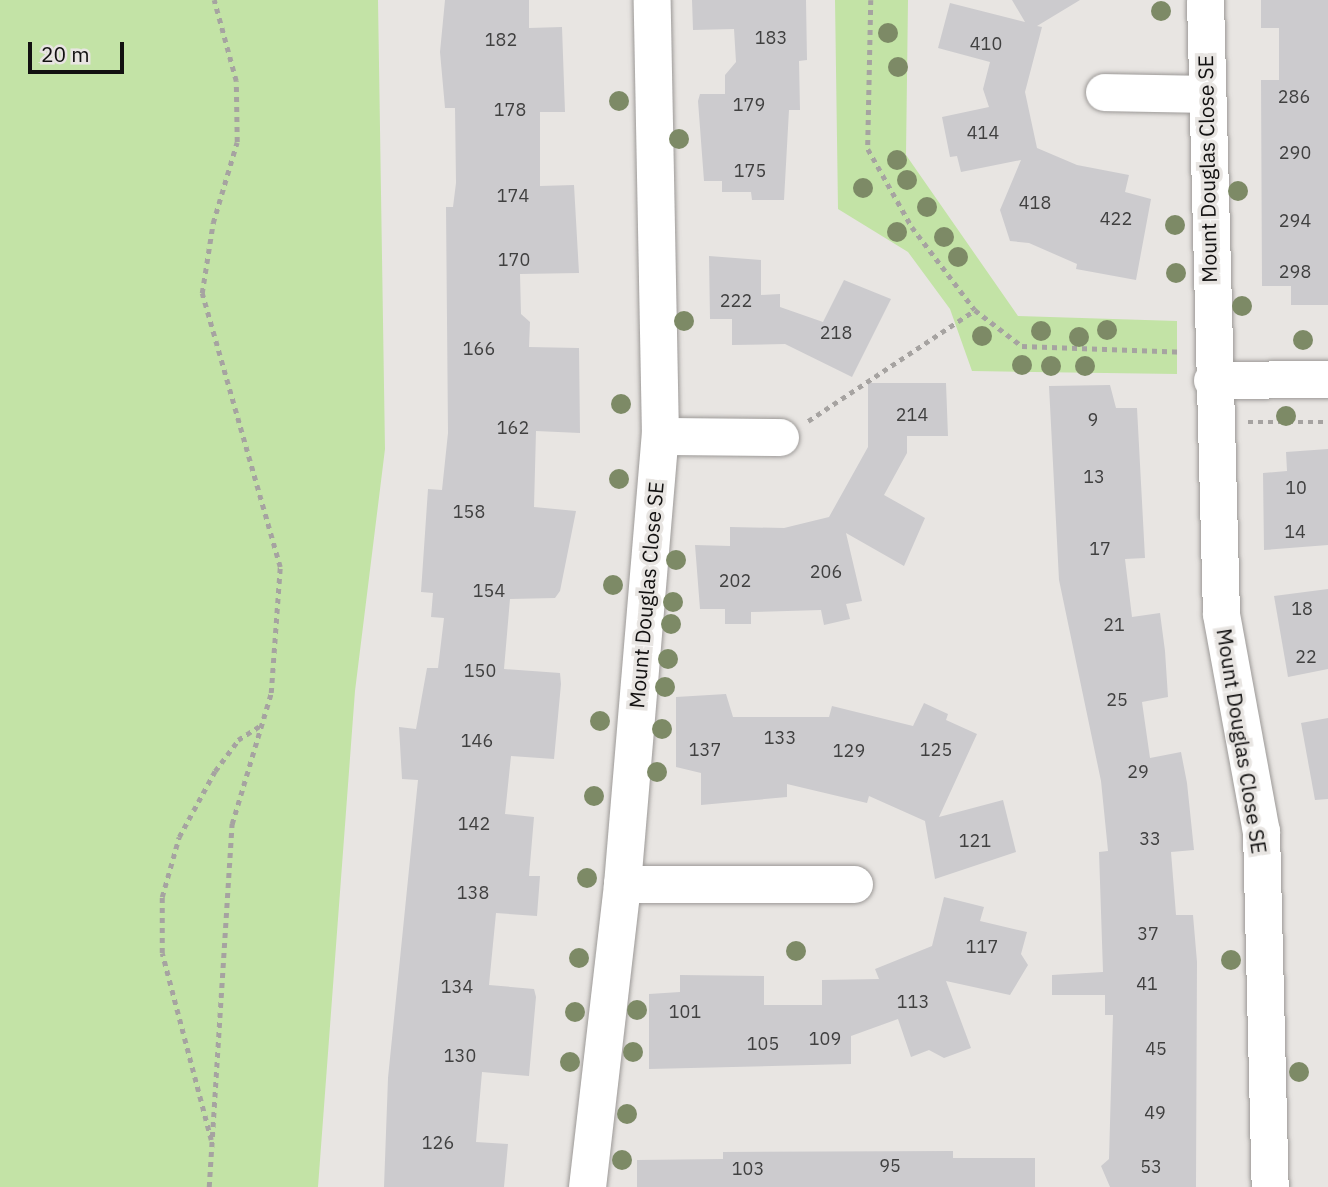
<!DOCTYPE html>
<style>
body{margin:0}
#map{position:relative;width:1328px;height:1187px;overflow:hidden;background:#e8e5e2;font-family:"IBM Plex Sans",sans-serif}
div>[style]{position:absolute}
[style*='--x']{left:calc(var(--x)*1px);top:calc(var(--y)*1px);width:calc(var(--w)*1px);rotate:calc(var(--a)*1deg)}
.green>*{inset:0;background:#c3e3a6}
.building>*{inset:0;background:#cccbce}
.path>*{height:4.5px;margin-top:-2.25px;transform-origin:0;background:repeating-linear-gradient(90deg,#a6a3a1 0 5px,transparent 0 10px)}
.roads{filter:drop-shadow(0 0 2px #9c9997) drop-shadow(0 0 2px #9c9997)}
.minor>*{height:37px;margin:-18.5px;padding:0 18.5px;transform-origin:18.5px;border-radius:18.5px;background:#fff}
.trees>*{width:20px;height:20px;margin:-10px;border-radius:50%;background:#7d8a66}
span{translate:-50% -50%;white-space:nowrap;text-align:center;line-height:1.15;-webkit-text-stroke:7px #e8e5e2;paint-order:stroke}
.number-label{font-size:18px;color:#404040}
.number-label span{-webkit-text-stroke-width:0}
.street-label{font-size:21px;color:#121111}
.scale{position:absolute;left:28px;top:42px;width:96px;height:32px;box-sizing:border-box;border:4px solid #121111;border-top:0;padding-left:9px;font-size:21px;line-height:24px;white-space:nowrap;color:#121111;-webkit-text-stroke:5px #e8e5e2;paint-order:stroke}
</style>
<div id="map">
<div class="green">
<i style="clip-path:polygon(0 0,378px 0,385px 449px,355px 691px,318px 1187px,0 1187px)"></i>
<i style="clip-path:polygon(835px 0,908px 0,906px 155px,1018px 316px,1177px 321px,1177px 374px,972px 371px,950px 309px,908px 252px,838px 209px)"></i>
</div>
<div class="building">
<i style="clip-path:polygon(445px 0,529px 0,529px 28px,562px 27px,565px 112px,540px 112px,540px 186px,574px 185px,579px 273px,520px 274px,521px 314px,530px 322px,529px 347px,579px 348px,580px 433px,536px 431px,534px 507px,576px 511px,560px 591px,555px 598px,510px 599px,504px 669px,560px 673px,561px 684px,554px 759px,511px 756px,505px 814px,534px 817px,529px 876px,540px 876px,537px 916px,496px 913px,489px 985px,534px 989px,536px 997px,529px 1076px,482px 1072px,476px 1142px,508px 1144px,504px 1187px,384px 1187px,388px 1078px,418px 780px,402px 779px,399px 727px,416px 729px,427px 668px,438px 668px,444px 618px,431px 617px,433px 593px,421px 592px,428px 489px,442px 490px,448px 433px,446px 207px,453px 207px,456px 183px,455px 108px,445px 108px,440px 52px)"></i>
<i style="clip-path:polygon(692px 0,806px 0,807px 60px,799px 61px,800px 110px,789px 110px,784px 200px,752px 200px,751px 192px,722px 192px,722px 181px,704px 181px,698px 101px,700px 94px,725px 94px,725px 75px,736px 62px,734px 29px,693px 30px)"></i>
<i style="clip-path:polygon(1012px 0,1080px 0,1037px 26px,1042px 27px,1025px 92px,1037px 148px,1077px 165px,1129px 175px,1125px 192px,1151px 199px,1136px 280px,1076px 269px,1077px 264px,1029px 243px,1010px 241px,1000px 210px,1021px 160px,961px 172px,957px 156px,950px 157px,942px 117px,989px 107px,983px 89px,990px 62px,938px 48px,950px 3px,1025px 22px)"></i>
<i style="clip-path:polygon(1261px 0,1328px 0,1328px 305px,1291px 305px,1291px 286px,1262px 286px,1261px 80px,1279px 80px,1279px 28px,1261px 28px)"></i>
<i style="clip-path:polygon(709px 256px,761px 260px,761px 295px,780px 294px,780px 307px,823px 322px,844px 280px,891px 299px,852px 377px,785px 344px,732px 345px,732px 319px,710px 319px)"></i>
<i style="clip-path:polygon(868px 383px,946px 383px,948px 436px,907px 436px,907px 453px,884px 495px,925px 518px,904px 566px,846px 533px,862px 601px,846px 604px,850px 619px,824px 625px,821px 610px,751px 612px,751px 624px,725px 624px,725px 609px,700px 609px,695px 545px,730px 546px,730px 527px,784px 528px,829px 517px,868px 447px)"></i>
<i style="clip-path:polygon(1110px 385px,1116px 408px,1137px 408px,1145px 558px,1125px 559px,1132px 617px,1160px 613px,1165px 651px,1168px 697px,1142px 702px,1150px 758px,1181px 752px,1187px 783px,1194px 850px,1171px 852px,1176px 915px,1193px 915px,1197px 962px,1196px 1187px,1110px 1187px,1101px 1166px,1109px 1159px,1113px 1015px,1105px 1015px,1105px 995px,1052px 995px,1052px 975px,1103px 972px,1099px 852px,1108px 851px,1101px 781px,1059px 580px,1049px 386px)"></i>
<i style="clip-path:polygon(1328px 449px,1328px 545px,1264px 550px,1263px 473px,1287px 471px,1286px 452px)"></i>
<i style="clip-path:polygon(1328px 589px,1328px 669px,1288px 677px,1274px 596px)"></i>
<i style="clip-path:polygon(726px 694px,733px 717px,829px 717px,832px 706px,913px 726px,924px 703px,948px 714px,946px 720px,977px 734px,939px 817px,1003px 800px,1016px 852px,935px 879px,925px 821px,869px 796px,867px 803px,787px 784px,787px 797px,701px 805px,701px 773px,676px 767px,676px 697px)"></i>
<i style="clip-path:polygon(1328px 718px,1328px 799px,1315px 800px,1301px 723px)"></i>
<i style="clip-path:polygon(944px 897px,984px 907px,980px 921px,1027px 932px,1021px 954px,1028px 965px,1010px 995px,946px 981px,971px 1048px,944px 1058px,929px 1050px,911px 1057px,898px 1019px,851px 1036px,851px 1064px,649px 1069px,649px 994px,680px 992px,680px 975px,764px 976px,764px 1005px,822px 1005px,822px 980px,879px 979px,875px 969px,932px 946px)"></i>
<i style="clip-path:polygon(953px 1151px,953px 1158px,1035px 1158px,1035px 1187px,637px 1187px,637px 1160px,723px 1159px,723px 1152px)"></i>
</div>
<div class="path">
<i style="--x:871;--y:0;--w:149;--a:91.2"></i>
<i style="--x:868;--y:149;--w:90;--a:60.6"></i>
<i style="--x:912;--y:227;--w:104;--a:52.8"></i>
<i style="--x:975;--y:310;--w:59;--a:37.5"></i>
<i style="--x:1022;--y:346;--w:160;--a:2.1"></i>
<i style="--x:808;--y:421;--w:201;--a:-33.6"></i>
<i style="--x:1248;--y:422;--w:80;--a:0"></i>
<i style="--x:211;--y:1140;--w:193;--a:-104.7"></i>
<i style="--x:162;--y:953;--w:56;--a:-90"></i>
<i style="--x:162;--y:897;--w:62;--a:-74.2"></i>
<i style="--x:179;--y:837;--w:75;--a:-61.4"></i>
<i style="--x:215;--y:771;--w:39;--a:-53"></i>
<i style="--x:238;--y:740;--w:27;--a:-33"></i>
<i style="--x:209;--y:1187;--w:364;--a:-86.4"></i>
<i style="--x:232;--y:824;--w:137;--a:-73.4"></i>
<i style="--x:271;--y:693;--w:126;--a:-85.9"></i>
<i style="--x:280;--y:567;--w:285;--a:-105.9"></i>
<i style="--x:202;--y:293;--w:71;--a:-81.1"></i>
<i style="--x:213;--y:223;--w:84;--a:-73.5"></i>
<i style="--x:237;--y:142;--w:61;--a:-90.9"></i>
<i style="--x:236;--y:81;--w:84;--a:-105.2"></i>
</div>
<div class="roads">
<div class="minor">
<i style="--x:1205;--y:0;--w:614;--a:88.51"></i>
<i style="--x:1221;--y:614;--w:221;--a:79.6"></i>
<i style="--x:1261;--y:831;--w:356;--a:88.6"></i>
<i style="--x:1104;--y:92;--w:101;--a:1.1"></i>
<i style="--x:1212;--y:380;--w:116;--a:-0.5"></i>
<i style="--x:660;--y:436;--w:120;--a:0.5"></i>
<i style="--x:622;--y:884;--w:232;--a:0"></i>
<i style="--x:587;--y:1187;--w:305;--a:-83.4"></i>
<i style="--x:622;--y:884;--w:450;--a:-85.2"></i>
<i style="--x:660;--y:436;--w:436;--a:-91.1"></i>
</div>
</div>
<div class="trees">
<i style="left:1161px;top:11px"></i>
<i style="left:888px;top:33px"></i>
<i style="left:898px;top:67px"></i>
<i style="left:619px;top:101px"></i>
<i style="left:679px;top:139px"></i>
<i style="left:897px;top:160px"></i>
<i style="left:907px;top:180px"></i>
<i style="left:863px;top:188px"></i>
<i style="left:1238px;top:191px"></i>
<i style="left:927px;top:207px"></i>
<i style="left:1175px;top:225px"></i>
<i style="left:897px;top:232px"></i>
<i style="left:944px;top:237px"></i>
<i style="left:958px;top:257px"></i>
<i style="left:1176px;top:273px"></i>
<i style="left:1242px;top:306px"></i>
<i style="left:684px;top:321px"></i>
<i style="left:1107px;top:330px"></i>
<i style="left:1041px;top:331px"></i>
<i style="left:982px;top:336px"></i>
<i style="left:1079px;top:337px"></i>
<i style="left:1303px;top:340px"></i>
<i style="left:1022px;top:365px"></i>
<i style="left:1051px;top:366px"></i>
<i style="left:1085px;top:366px"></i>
<i style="left:621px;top:404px"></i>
<i style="left:1286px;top:416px"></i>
<i style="left:619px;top:479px"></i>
<i style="left:676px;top:560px"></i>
<i style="left:613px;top:585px"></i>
<i style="left:673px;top:602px"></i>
<i style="left:671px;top:624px"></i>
<i style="left:668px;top:659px"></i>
<i style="left:665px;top:687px"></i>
<i style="left:600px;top:721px"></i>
<i style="left:662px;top:729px"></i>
<i style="left:657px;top:772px"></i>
<i style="left:594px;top:796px"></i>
<i style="left:587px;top:878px"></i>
<i style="left:796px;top:951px"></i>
<i style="left:579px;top:958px"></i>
<i style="left:1231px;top:960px"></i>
<i style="left:637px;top:1010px"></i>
<i style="left:575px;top:1012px"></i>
<i style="left:633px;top:1052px"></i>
<i style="left:570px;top:1062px"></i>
<i style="left:1299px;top:1072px"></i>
<i style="left:627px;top:1114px"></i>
<i style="left:622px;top:1160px"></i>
</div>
<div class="number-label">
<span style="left:771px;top:38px">183</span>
<span style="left:501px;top:40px">182</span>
<span style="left:986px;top:44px">410</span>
<span style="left:1294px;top:97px">286</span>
<span style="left:749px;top:105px">179</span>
<span style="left:510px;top:110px">178</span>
<span style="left:983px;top:133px">414</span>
<span style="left:1295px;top:153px">290</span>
<span style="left:750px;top:171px">175</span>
<span style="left:513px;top:196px">174</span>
<span style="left:1035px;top:203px">418</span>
<span style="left:1116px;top:219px">422</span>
<span style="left:1295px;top:221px">294</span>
<span style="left:514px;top:260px">170</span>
<span style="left:1295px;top:272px">298</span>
<span style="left:736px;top:301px">222</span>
<span style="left:836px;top:333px">218</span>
<span style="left:479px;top:349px">166</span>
<span style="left:912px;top:415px">214</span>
<span style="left:1093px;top:420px">9</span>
<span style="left:513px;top:428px">162</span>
<span style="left:1094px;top:477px">13</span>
<span style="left:1296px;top:488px">10</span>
<span style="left:469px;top:512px">158</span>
<span style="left:1295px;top:532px">14</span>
<span style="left:1100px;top:549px">17</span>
<span style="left:826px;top:572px">206</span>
<span style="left:735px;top:581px">202</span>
<span style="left:489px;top:591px">154</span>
<span style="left:1302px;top:609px">18</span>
<span style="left:1114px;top:625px">21</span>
<span style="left:1306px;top:657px">22</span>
<span style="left:480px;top:671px">150</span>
<span style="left:1117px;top:700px">25</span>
<span style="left:780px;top:738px">133</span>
<span style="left:477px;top:741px">146</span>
<span style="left:705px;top:750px">137</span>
<span style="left:936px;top:750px">125</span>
<span style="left:849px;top:751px">129</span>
<span style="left:1138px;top:772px">29</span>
<span style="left:474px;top:824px">142</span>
<span style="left:1150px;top:839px">33</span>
<span style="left:975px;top:841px">121</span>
<span style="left:473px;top:893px">138</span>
<span style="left:1148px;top:934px">37</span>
<span style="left:982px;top:947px">117</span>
<span style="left:1147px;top:984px">41</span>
<span style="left:457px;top:987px">134</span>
<span style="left:913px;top:1002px">113</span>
<span style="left:685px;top:1012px">101</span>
<span style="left:825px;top:1039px">109</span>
<span style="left:763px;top:1044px">105</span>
<span style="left:1156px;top:1049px">45</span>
<span style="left:460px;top:1056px">130</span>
<span style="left:1155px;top:1113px">49</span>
<span style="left:438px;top:1143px">126</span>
<span style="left:890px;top:1166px">95</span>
<span style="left:1151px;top:1167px">53</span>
<span style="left:748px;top:1169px">103</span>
</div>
<div class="street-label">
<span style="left:1207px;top:169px;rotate:-91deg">Mount Douglas Close SE</span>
<span style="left:646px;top:595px;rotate:-85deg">Mount Douglas Close SE</span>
<span style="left:1242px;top:741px;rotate:81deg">Mount Douglas Close SE</span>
</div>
<div class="scale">20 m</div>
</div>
